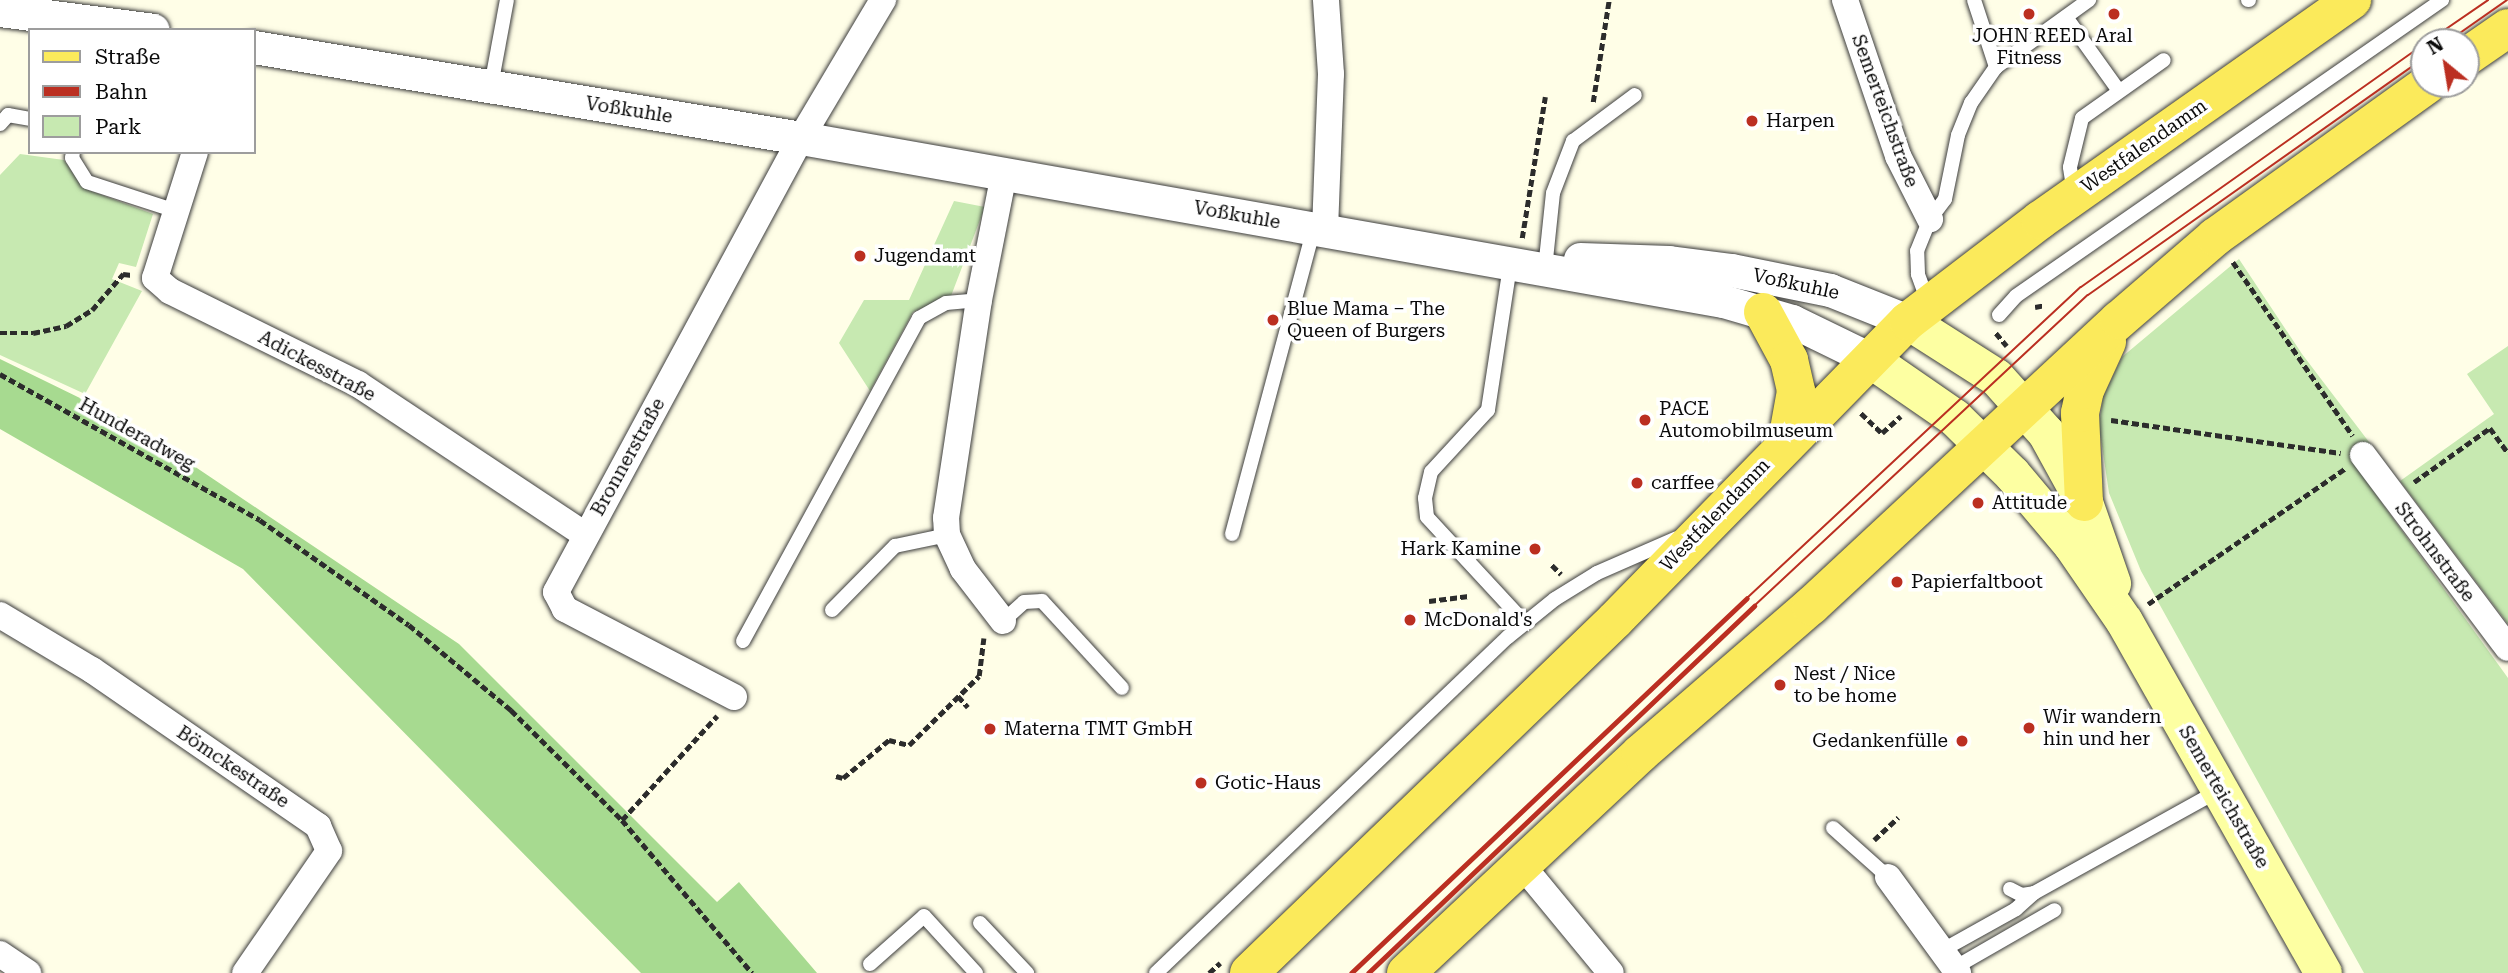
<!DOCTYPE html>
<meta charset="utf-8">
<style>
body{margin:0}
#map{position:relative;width:2508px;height:973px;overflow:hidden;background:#fffee7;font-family:"Roboto Serif",serif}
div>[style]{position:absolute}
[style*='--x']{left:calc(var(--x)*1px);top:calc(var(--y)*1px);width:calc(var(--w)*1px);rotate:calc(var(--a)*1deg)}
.green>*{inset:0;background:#c7e9b1}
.forest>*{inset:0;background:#a7da90}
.path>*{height:4.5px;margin-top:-2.25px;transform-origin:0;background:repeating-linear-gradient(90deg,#2c2c2c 0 7px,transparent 0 10.5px)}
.roads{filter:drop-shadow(0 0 2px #3d3d3d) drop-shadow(0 0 2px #3d3d3d)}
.service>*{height:14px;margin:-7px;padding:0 7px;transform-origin:7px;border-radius:7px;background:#fff}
.minor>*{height:26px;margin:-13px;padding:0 13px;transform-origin:13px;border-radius:13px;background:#fff}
.tertiary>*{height:33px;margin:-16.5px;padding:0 16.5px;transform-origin:16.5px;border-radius:16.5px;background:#fff}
.secondary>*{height:37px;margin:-18.5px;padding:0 18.5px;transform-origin:18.5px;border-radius:18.5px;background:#fdffa2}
.primary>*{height:38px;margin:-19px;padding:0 19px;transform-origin:19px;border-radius:19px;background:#fbea5b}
.tram>*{height:2px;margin:-1px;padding:0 1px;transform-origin:1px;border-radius:1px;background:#bb2f21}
.rail>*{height:5px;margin:-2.5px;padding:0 2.5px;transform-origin:2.5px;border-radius:2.5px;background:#bb2f21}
.dots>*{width:19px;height:19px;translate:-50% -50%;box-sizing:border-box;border:4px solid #fff;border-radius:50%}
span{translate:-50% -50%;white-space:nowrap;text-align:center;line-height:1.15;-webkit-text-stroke:7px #fff;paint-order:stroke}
.poi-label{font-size:19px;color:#0a0a0a}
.left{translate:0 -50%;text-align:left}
.right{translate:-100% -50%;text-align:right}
.street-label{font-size:19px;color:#0a0a0a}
.legend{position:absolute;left:28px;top:28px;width:228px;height:126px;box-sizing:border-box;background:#fff;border:2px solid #9d9d9d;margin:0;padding:9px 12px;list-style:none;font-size:21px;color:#0a0a0a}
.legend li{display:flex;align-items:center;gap:14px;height:35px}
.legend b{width:35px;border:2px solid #9d9d9d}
.north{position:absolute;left:2410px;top:28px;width:70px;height:70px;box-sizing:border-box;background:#fff;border:2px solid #9d9d9d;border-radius:50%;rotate:330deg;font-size:19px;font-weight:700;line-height:28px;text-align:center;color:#0a0a0a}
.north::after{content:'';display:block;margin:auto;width:24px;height:32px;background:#bb2f21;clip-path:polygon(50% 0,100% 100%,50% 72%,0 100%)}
</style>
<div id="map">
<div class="green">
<i style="clip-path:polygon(20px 154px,64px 160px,83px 188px,153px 214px,136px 267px,119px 263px,112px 279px,142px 291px,85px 394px,0 355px,0 175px)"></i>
<i style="clip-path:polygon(954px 201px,985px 207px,951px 296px,913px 312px,870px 391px,839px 343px,864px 300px,909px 300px)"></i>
<i style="clip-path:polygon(2239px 259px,2302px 354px,2385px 463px,2364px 478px,2508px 678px,2508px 973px,2364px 973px,2141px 571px,2109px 493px,2099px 426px,2103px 397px,2122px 357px)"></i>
<i style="clip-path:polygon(2508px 346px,2508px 624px,2400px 481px,2494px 414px,2467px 374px)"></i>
</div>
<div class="forest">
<i style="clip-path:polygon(0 359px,127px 421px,459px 644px,717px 902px,739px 882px,817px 973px,641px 973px,243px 569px,0 429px)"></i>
</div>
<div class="path">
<i style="--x:1593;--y:102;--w:103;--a:-81.1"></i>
<i style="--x:1522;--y:238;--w:143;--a:-80.7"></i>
<i style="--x:2233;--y:262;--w:211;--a:55.4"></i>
<i style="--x:2035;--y:307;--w:10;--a:-11"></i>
<i style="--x:0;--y:333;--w:33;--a:0"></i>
<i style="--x:33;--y:333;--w:34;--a:-12"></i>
<i style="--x:66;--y:326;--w:31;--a:-32"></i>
<i style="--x:92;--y:310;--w:48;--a:-49.3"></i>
<i style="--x:123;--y:274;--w:9;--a:6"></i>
<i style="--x:1996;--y:333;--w:17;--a:50"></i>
<i style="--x:0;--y:374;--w:298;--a:29.3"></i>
<i style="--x:260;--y:520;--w:182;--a:35.2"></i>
<i style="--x:409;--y:625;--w:133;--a:39.8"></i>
<i style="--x:511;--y:710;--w:156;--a:44.7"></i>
<i style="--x:622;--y:820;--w:201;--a:49.6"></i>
<i style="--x:1861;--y:413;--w:29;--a:44"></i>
<i style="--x:1882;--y:433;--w:25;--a:-42"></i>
<i style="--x:2111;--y:420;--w:232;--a:8.2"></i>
<i style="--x:2414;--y:482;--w:93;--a:-35.4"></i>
<i style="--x:2490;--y:428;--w:31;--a:54"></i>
<i style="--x:1552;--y:565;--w:13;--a:45"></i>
<i style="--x:1429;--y:601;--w:40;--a:-7.1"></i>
<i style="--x:2148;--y:604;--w:240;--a:-34.5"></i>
<i style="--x:958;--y:696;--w:15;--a:48"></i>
<i style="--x:836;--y:776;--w:7;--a:16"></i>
<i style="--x:843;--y:778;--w:60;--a:-39.6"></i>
<i style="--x:889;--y:740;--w:21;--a:14"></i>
<i style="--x:909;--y:745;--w:98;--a:-44.6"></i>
<i style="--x:979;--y:676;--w:38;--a:-83"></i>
<i style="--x:622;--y:820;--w:141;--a:-47.6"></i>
<i style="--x:1874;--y:840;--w:33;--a:-43"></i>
<i style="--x:1209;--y:973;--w:15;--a:-42"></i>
</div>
<div class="roads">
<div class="service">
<i style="--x:1974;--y:0;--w:71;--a:71.8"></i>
<i style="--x:2248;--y:0;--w:1;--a:0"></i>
<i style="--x:2066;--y:17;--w:91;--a:54.4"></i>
<i style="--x:491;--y:86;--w:87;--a:-79.5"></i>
<i style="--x:0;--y:124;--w:12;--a:-48"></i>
<i style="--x:8;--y:115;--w:22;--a:10"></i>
<i style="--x:73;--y:152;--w:6;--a:99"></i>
<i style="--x:72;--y:158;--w:28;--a:58"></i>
<i style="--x:87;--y:182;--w:94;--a:18"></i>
<i style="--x:2074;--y:193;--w:26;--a:-99"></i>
<i style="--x:2070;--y:167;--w:50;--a:-76.2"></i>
<i style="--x:2082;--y:118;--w:100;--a:-35.3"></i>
<i style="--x:1510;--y:266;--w:146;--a:98.7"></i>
<i style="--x:1488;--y:410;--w:84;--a:132.6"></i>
<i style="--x:1431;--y:472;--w:27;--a:103"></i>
<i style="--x:1425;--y:498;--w:19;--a:84"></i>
<i style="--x:1427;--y:517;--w:144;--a:47.2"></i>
<i style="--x:1545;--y:269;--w:76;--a:-84"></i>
<i style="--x:1553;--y:193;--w:56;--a:-69"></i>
<i style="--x:1573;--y:141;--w:77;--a:-36.6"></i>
<i style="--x:1928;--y:302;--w:30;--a:-110"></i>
<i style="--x:1918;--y:274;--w:23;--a:-92"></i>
<i style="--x:1917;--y:251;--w:35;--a:-68"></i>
<i style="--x:1930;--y:219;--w:25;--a:-53"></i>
<i style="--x:1945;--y:199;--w:65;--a:-78.5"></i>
<i style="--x:1958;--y:135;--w:35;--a:-68"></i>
<i style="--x:1971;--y:103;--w:44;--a:-55.2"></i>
<i style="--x:1996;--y:67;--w:115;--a:-35.8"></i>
<i style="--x:1999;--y:315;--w:25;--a:-48"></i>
<i style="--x:2016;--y:296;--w:519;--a:-34.79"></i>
<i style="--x:1232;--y:534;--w:317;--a:-75"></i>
<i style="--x:832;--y:610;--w:90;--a:-45.5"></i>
<i style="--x:895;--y:546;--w:53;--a:-11.9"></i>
<i style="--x:1003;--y:621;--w:28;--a:-42"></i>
<i style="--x:1024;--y:602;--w:18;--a:-3"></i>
<i style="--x:1042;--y:601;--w:118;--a:47.4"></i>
<i style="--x:743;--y:641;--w:368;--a:-61.4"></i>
<i style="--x:919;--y:318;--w:31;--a:-29"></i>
<i style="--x:946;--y:303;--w:33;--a:-5"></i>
<i style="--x:1833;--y:828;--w:74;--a:41.7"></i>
<i style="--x:2010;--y:889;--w:13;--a:27"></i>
<i style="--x:2022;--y:895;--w:12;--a:-9"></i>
<i style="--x:2034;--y:893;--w:210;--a:-29"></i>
<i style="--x:980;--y:923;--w:69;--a:46.8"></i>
<i style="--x:1941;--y:951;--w:86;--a:-29.2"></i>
<i style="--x:2016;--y:909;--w:24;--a:-42"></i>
<i style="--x:870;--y:964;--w:72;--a:-41.6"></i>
<i style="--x:924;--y:916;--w:77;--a:47.6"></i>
<i style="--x:1954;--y:968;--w:116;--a:-29.9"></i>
<i style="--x:1156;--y:973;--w:487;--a:-43.7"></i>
<i style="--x:1508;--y:637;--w:60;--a:-39"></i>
<i style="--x:1555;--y:599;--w:49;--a:-31.8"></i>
<i style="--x:1597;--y:573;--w:87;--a:-23.6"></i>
</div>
<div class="minor">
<i style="--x:1845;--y:0;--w:165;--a:71.2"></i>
<i style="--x:1898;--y:156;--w:71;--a:63.1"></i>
<i style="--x:195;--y:152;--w:132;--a:107.6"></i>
<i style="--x:155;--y:278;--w:20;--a:41"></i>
<i style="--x:170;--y:291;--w:210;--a:26.3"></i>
<i style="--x:358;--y:384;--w:273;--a:33.6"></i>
<i style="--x:1325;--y:230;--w:156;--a:-87.8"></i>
<i style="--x:1331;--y:74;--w:74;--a:-93.9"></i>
<i style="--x:2363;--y:455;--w:241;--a:53.1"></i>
<i style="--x:0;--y:615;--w:107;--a:30.9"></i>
<i style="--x:92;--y:670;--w:275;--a:34.6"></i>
<i style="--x:318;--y:826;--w:27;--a:66"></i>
<i style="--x:329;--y:851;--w:148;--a:124.5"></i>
<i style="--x:1003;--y:621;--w:66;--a:-127.6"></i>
<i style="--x:963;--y:569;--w:38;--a:-115"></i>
<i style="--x:947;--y:535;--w:17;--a:-93"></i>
<i style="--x:946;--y:518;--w:220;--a:-81.4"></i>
<i style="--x:979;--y:300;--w:128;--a:-78.8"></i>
<i style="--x:734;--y:697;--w:191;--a:-152.5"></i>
<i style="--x:565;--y:609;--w:19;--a:-118"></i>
<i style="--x:556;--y:592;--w:516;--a:-61.65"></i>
<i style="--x:801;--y:138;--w:161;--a:-59.3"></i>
<i style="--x:1521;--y:864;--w:141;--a:50.5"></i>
<i style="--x:1888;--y:877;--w:119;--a:53.9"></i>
<i style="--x:0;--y:954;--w:34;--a:34"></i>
</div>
<div class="tertiary">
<i style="--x:0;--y:10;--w:154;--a:7.4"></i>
<i style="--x:254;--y:47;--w:555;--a:9.45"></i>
<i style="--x:801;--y:138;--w:936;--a:10.03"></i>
<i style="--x:1723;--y:301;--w:72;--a:16.2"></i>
<i style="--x:1792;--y:321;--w:87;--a:26"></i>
<i style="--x:1580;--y:259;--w:89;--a:1.9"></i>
<i style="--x:1669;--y:262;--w:63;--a:7.4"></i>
<i style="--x:1731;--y:270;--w:101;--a:11.4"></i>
<i style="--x:1830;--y:290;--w:84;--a:21.7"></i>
</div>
<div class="secondary">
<i style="--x:1908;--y:321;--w:104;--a:32.5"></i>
<i style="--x:1996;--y:377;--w:75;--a:48.2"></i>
<i style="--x:2046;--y:433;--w:79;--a:61.2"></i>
<i style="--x:2084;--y:502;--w:86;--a:70.9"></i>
<i style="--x:1870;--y:359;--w:102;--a:34.6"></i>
<i style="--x:1954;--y:417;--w:81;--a:44.5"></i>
<i style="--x:2012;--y:474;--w:92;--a:49.9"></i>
<i style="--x:2071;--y:544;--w:93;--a:55.5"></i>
<i style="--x:2124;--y:621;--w:404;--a:60.5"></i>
</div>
<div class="primary">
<i style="--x:2466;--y:57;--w:51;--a:-34.6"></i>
<i style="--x:1763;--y:312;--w:55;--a:61.6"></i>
<i style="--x:1789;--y:360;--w:32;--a:77"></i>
<i style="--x:1796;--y:391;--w:51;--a:100.2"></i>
<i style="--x:2084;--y:502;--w:89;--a:-92.6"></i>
<i style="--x:2080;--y:413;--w:24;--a:-78"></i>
<i style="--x:2085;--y:390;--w:53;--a:-65.4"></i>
<i style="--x:1249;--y:973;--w:508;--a:-43.96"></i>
<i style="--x:1615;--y:620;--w:419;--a:-45.6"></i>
<i style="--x:1908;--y:321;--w:166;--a:-37.4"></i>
<i style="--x:2040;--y:220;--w:382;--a:-35.2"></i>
<i style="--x:1406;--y:973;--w:322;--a:-43.1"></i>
<i style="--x:1641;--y:753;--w:225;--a:-40.9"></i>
<i style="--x:1811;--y:606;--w:420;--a:-42.9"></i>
<i style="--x:2119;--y:320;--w:127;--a:-40.8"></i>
<i style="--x:2215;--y:237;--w:262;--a:-35.7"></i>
</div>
</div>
<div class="tram">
<i style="--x:2427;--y:42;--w:74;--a:-34.5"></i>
<i style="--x:2447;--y:42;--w:73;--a:-35"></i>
<i style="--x:1747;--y:598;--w:456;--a:-43"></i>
<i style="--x:2081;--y:287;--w:420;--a:-35.3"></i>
<i style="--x:1754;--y:606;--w:456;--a:-43"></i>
<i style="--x:2088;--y:295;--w:411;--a:-35.2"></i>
</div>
<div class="rail">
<i style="--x:1351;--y:973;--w:545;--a:-43.44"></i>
<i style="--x:1368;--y:973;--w:533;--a:-43.55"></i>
</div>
<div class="dots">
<i style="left:2029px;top:14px;background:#bb2f21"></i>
<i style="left:2114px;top:14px;background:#bb2f21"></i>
<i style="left:1752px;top:121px;background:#bb2f21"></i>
<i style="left:860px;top:256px;background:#bb2f21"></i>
<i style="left:1273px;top:320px;background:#bb2f21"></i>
<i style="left:1645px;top:420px;background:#bb2f21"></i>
<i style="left:1637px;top:483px;background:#bb2f21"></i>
<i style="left:1978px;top:503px;background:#bb2f21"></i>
<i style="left:1535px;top:549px;background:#bb2f21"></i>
<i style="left:1897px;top:582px;background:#bb2f21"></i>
<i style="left:1410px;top:620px;background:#bb2f21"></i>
<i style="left:1780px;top:685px;background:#bb2f21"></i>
<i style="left:2029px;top:728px;background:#bb2f21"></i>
<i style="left:990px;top:729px;background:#bb2f21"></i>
<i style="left:1962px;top:741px;background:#bb2f21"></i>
<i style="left:1201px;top:783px;background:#bb2f21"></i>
</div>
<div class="poi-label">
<span style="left:2029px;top:47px">JOHN REED<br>Fitness</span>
<span style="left:2114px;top:36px">Aral</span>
<span class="left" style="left:1766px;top:121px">Harpen</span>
<span class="left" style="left:874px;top:256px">Jugendamt</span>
<span class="left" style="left:1287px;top:320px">Blue Mama – The<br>Queen of Burgers</span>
<span class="left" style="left:1659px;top:420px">PACE<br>Automobilmuseum</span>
<span class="left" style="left:1651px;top:483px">carffee</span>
<span class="left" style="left:1992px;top:503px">Attitude</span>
<span class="right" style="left:1521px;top:549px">Hark Kamine</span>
<span class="left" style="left:1911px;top:582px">Papierfaltboot</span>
<span class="left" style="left:1424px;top:620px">McDonald's</span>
<span class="left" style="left:1794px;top:685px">Nest / Nice<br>to be home</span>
<span class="left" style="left:2043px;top:728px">Wir wandern<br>hin und her</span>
<span class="left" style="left:1004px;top:729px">Materna TMT GmbH</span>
<span class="right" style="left:1948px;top:741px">Gedankenfülle</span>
<span class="left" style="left:1215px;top:783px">Gotic-Haus</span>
</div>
<div class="street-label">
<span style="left:629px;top:110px;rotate:9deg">Voßkuhle</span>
<span style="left:1885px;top:111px;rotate:70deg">Semerteichstraße</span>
<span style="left:2144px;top:146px;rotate:-35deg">Westfalendamm</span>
<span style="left:1237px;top:215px;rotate:10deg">Voßkuhle</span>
<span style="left:1796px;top:284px;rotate:12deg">Voßkuhle</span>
<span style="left:317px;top:366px;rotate:28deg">Adickesstraße</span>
<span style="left:137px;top:434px;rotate:29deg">Hunderadweg</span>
<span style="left:628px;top:457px;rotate:-61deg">Bronnerstraße</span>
<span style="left:1715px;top:515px;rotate:-46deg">Westfalendamm</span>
<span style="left:2435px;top:552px;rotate:53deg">Strohnstraße</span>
<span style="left:233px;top:767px;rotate:34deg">Bömckestraße</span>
<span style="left:2224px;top:797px;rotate:60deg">Semerteichstraße</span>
</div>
<ul class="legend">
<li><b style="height:9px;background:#fbea5b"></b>Straße</li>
<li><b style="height:9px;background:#bb2f21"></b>Bahn</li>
<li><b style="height:19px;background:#c7e9b1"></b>Park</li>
</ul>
<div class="north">N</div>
</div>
